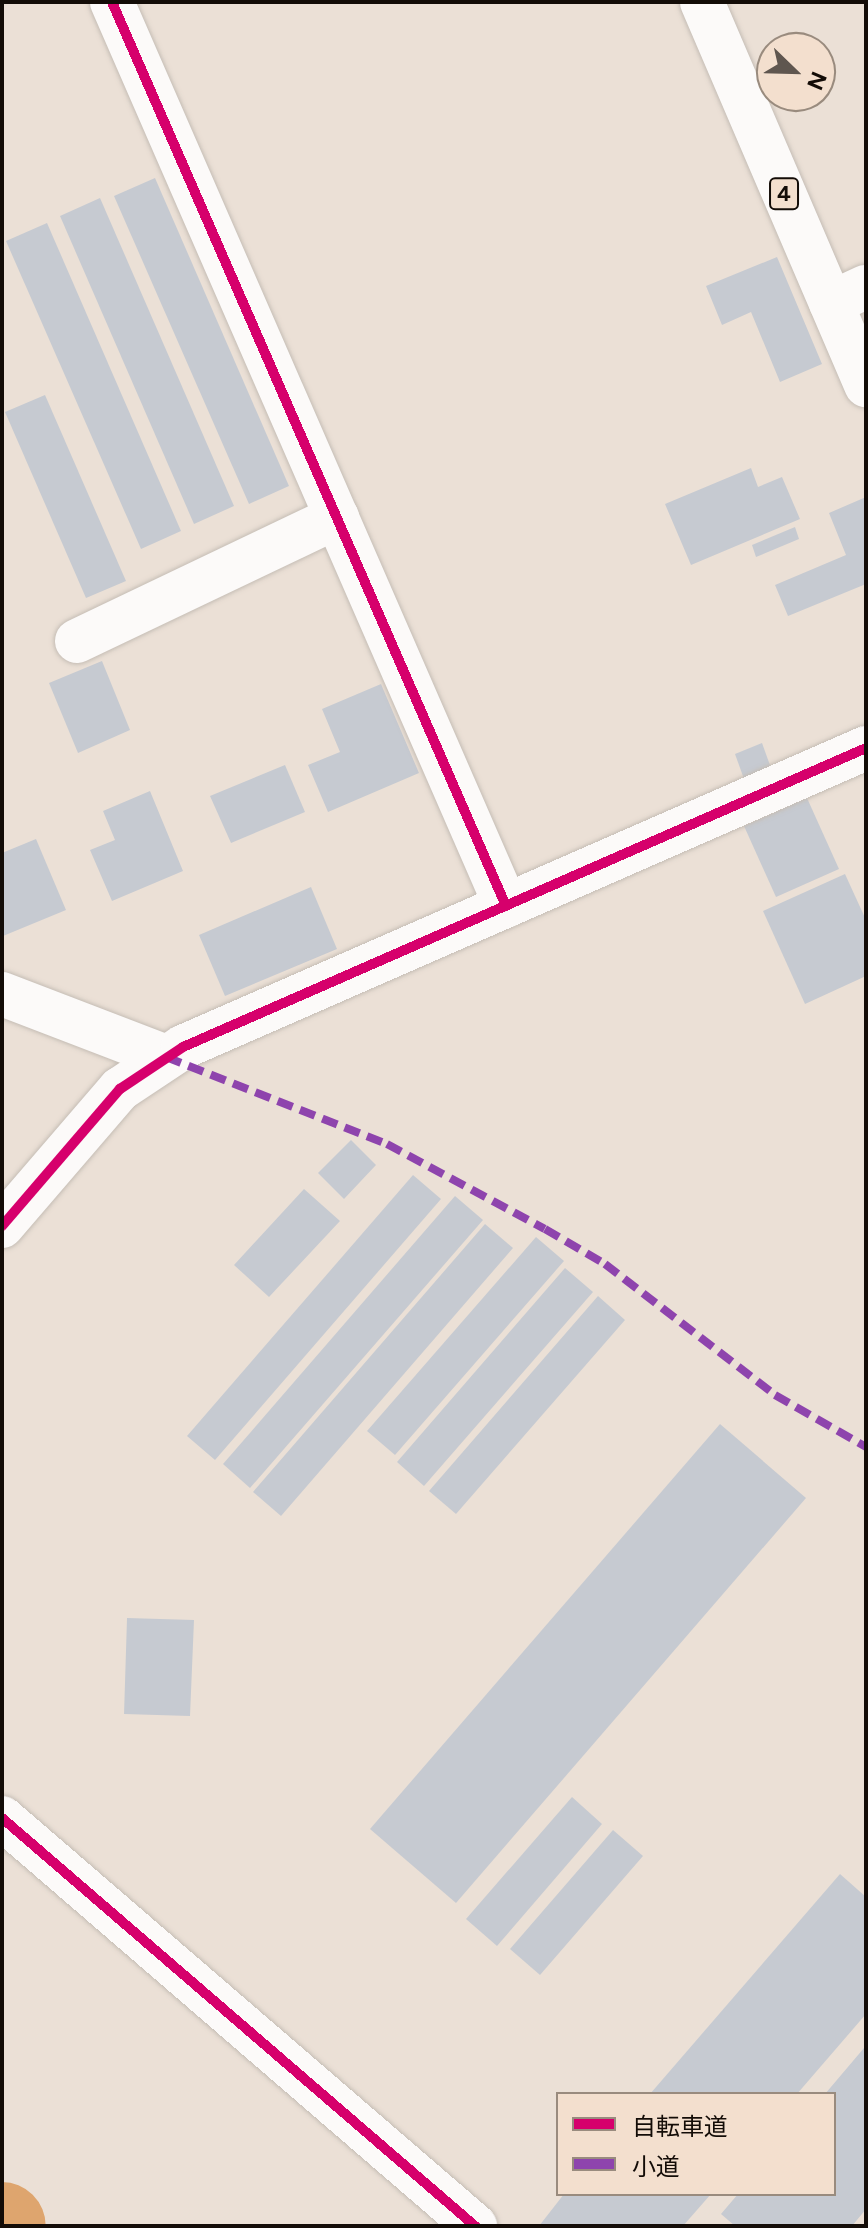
<!DOCTYPE html>
<meta charset="utf-8">
<style>
body{margin:0}
#map{position:relative;width:868px;height:2228px;overflow:hidden;background:#ebe0d6;font-family:Figtree,"Noto Sans JP",sans-serif}
div>[style]{position:absolute}
[style*='--x']{left:calc(var(--x)*1px);top:calc(var(--y)*1px);width:calc(var(--w)*1px);rotate:calc(var(--a)*1deg)}
.river>*{height:86px;margin:-43px;padding:0 43px;transform-origin:43px;border-radius:43px;background:#dea56e}
.building>*{inset:0;background:#c6cad1}
.roads{filter:drop-shadow(0 0 2px #c5bdb5) drop-shadow(0 0 2px #c5bdb5)}
.street>*{height:44px;margin:-22px;padding:0 22px;transform-origin:22px;border-radius:22px;background:#fcfaf9}
.primary>*{height:44px;margin:-22px;padding:0 22px;transform-origin:22px;border-radius:22px;background:#fcfaf9}
.quiet>*{height:8px;margin-top:-4px;transform-origin:0;background:repeating-linear-gradient(90deg,#8e44ad 0 16px,transparent 0 24px)}
.cycleway>*{height:10px;margin:-5px;padding:0 5px;transform-origin:5px;border-radius:5px;background:#d6006c}
span{translate:-50% -50%;white-space:nowrap;text-align:center;line-height:1.15;-webkit-text-stroke:6px #f3dfce;paint-order:stroke}
.shield-label span{padding:2px 6px;background:#f3dfce;border:2px solid;border-radius:6px;-webkit-text-stroke-width:0}
.shield-label{font-size:22px;color:#130c07;font-weight:700}
.frame{position:absolute;inset:0;border:4px solid #130c07;pointer-events:none}
.legend{position:absolute;left:556px;top:2092px;width:280px;height:104px;box-sizing:border-box;background:#f3dfce;border:2px solid #998b7e;margin:0;padding:10px 14px;list-style:none;font-size:24px;color:#130c07}
.legend li{display:flex;align-items:center;gap:16px;height:40px}
.legend b{width:40px;border:2px solid #998b7e}
.north{position:absolute;left:756px;top:32px;width:80px;height:80px;box-sizing:border-box;background:#f3dfce;border:2px solid #998b7e;border-radius:50%;rotate:113deg;font-size:22px;font-weight:700;line-height:32px;text-align:center;color:#130c07}
.north::after{content:'';display:block;margin:auto;width:28px;height:36px;background:#5f564f;clip-path:polygon(50% 0,100% 100%,50% 72%,0 100%)}
</style>
<div id="map">
<div class="river">
<i style="--x:2;--y:2225;--w:1;--a:45"></i>
</div>
<div class="building">
<i style="clip-path:polygon(155px 178px,289px 486px,249px 504px,114px 196px)"></i>
<i style="clip-path:polygon(100px 198px,234px 506px,194px 524px,60px 216px)"></i>
<i style="clip-path:polygon(47px 223px,181px 531px,141px 549px,6px 241px)"></i>
<i style="clip-path:polygon(777px 257px,822px 364px,780px 382px,751px 312px,722px 325px,706px 286px)"></i>
<i style="clip-path:polygon(45px 395px,126px 581px,86px 598px,5px 412px)"></i>
<i style="clip-path:polygon(751px 468px,758px 487px,782px 477px,800px 519px,691px 565px,665px 504px)"></i>
<i style="clip-path:polygon(866px 497px,866px 584px,788px 616px,775px 585px,846px 555px,829px 513px)"></i>
<i style="clip-path:polygon(795px 527px,799px 539px,756px 557px,752px 545px)"></i>
<i style="clip-path:polygon(102px 661px,130px 730px,78px 753px,49px 683px)"></i>
<i style="clip-path:polygon(381px 684px,419px 773px,328px 812px,308px 765px,340px 752px,322px 709px)"></i>
<i style="clip-path:polygon(762px 743px,771px 768px,744px 779px,735px 754px)"></i>
<i style="clip-path:polygon(285px 765px,305px 812px,231px 843px,210px 796px)"></i>
<i style="clip-path:polygon(150px 791px,183px 871px,112px 901px,90px 850px,115px 840px,103px 811px)"></i>
<i style="clip-path:polygon(807px 798px,839px 869px,776px 897px,744px 826px)"></i>
<i style="clip-path:polygon(36px 839px,66px 910px,3px 936px,2px 853px)"></i>
<i style="clip-path:polygon(845px 874px,866px 920px,866px 976px,805px 1004px,763px 911px)"></i>
<i style="clip-path:polygon(311px 887px,337px 949px,225px 996px,199px 935px)"></i>
<i style="clip-path:polygon(351px 1140px,376px 1165px,344px 1199px,318px 1173px)"></i>
<i style="clip-path:polygon(413px 1175px,441px 1199px,215px 1460px,187px 1436px)"></i>
<i style="clip-path:polygon(304px 1189px,340px 1221px,269px 1297px,234px 1265px)"></i>
<i style="clip-path:polygon(455px 1196px,483px 1220px,250px 1488px,223px 1464px)"></i>
<i style="clip-path:polygon(485px 1224px,513px 1248px,281px 1516px,253px 1492px)"></i>
<i style="clip-path:polygon(536px 1237px,564px 1261px,395px 1455px,367px 1431px)"></i>
<i style="clip-path:polygon(565px 1268px,593px 1292px,424px 1486px,397px 1462px)"></i>
<i style="clip-path:polygon(598px 1296px,625px 1320px,456px 1514px,429px 1491px)"></i>
<i style="clip-path:polygon(720px 1424px,806px 1498px,456px 1903px,370px 1829px)"></i>
<i style="clip-path:polygon(127px 1618px,194px 1620px,190px 1716px,124px 1714px)"></i>
<i style="clip-path:polygon(572px 1797px,602px 1824px,497px 1946px,466px 1919px)"></i>
<i style="clip-path:polygon(613px 1830px,643px 1856px,540px 1975px,510px 1949px)"></i>
<i style="clip-path:polygon(840px 1874px,866px 1897px,866px 2014px,797px 2094px,650px 2094px)"></i>
<i style="clip-path:polygon(864px 2048px,866px 2209px,852px 2226px,735px 2226px,721px 2214px,738px 2194px,834px 2194px,834px 2094px,825px 2094px)"></i>
<i style="clip-path:polygon(564px 2194px,711px 2194px,683px 2226px,539px 2226px)"></i>
</div>
<div class="roads">
<div class="street">
<i style="--x:112;--y:2;--w:986;--a:66.45"></i>
<i style="--x:831;--y:303;--w:38;--a:-25"></i>
<i style="--x:77;--y:641;--w:288;--a:-25.5"></i>
<i style="--x:2;--y:994;--w:176;--a:21"></i>
<i style="--x:2;--y:1226;--w:181;--a:-49.3"></i>
<i style="--x:120;--y:1089;--w:76;--a:-33.7"></i>
<i style="--x:183;--y:1047;--w:746;--a:-23.64"></i>
<i style="--x:2;--y:1818;--w:625;--a:40.78"></i>
</div>
<div class="primary">
<i style="--x:702;--y:2;--w:417;--a:66.8"></i>
</div>
</div>
<div class="quiet">
<i style="--x:166;--y:1057;--w:238;--a:21.5"></i>
<i style="--x:387;--y:1144;--w:179;--a:28.3"></i>
<i style="--x:545;--y:1229;--w:69;--a:30.3"></i>
<i style="--x:605;--y:1264;--w:215;--a:37.6"></i>
<i style="--x:775;--y:1395;--w:105;--a:29.7"></i>
</div>
<div class="cycleway">
<i style="--x:112;--y:2;--w:986;--a:66.45"></i>
<i style="--x:2;--y:1226;--w:181;--a:-49.3"></i>
<i style="--x:120;--y:1089;--w:76;--a:-33.7"></i>
<i style="--x:183;--y:1047;--w:746;--a:-23.64"></i>
<i style="--x:2;--y:1818;--w:625;--a:40.78"></i>
</div>
<div class="shield-label">
<span style="left:784px;top:194px">4</span>
</div>
<div class="frame"></div>
<ul class="legend">
<li><b style="height:10px;background:#d6006c"></b>自転車道</li>
<li><b style="height:10px;background:#8e44ad"></b>小道</li>
</ul>
<div class="north">N</div>
</div>
